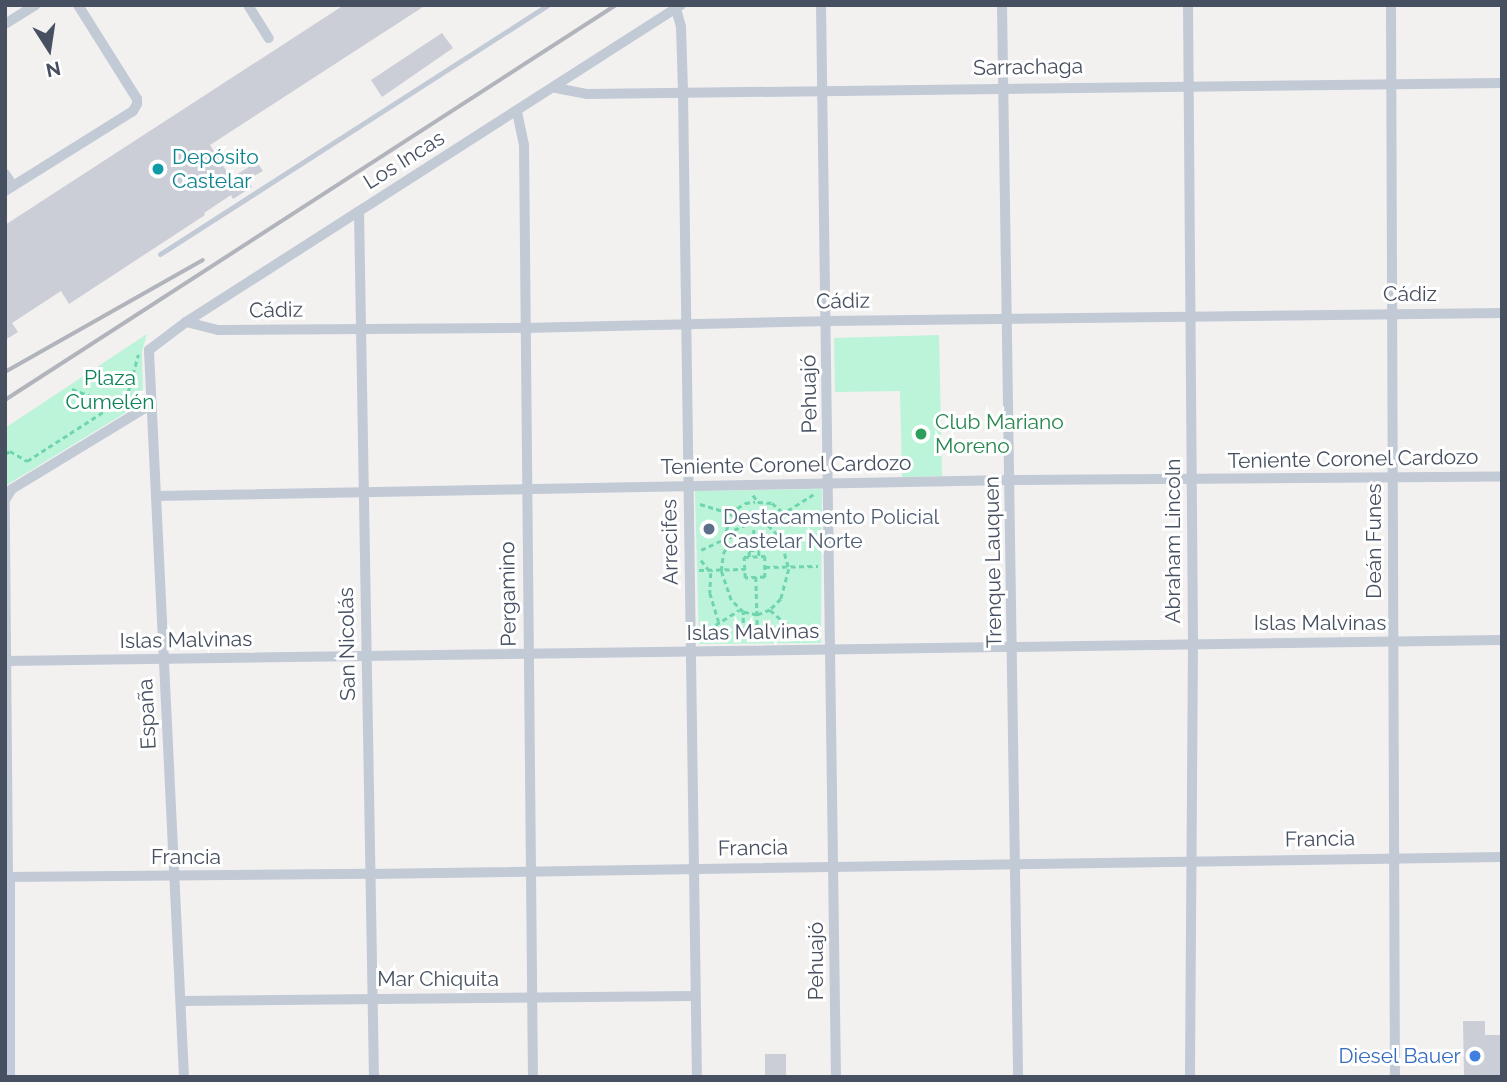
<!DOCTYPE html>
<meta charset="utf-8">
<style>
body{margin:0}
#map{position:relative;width:1507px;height:1082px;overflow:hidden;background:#f3f0f0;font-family:Raleway,sans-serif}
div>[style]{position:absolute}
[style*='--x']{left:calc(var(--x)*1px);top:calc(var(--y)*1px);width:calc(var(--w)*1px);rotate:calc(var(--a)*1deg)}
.green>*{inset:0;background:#bbf4d8}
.building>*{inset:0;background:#cbced6}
.path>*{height:2.5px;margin-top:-1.25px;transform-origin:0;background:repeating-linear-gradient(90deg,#6fd5af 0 5px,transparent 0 8.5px)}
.lane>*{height:5px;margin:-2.5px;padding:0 2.5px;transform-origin:2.5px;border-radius:2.5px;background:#c2cad6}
.street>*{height:10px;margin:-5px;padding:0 5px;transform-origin:5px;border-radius:5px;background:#c2cad6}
.secondary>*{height:14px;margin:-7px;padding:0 7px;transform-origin:7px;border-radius:7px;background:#c1cadb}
.rail>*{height:3.5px;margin:-1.75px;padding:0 1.75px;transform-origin:1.75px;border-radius:1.75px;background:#b1b4bb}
.dots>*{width:19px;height:19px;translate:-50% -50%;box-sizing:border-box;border:4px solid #fff;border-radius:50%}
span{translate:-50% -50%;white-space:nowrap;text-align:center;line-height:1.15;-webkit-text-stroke:6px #fff;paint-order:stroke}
.street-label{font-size:21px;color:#465060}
.culture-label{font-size:21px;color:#0d838f}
.left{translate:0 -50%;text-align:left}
.park-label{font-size:21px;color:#0e8357}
.leisure-label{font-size:21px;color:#27864d}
.service-label{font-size:21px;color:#4e5e75}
.shop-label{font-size:21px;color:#366cbe}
.right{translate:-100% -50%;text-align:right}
.frame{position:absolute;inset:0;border:7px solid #465060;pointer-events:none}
.north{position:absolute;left:14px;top:14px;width:70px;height:70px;-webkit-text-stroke:5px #fff;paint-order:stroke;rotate:168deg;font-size:19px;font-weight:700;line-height:28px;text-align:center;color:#465060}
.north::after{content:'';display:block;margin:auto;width:24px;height:32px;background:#465060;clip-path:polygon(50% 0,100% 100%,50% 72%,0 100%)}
</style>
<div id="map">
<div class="green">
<i style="clip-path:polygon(147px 334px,142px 351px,143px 402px,5px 486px,5px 428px)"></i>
<i style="clip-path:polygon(939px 335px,942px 476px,902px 477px,900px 391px,835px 392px,834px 338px)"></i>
<i style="clip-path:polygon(822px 489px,821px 643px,699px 644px,695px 491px)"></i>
</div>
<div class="building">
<i style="clip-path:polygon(344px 5px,426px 5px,210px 145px,231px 178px,257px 162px,263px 171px,247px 180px,252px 187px,233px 199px,231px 195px,204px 213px,205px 215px,69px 304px,61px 291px,12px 323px,18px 332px,5px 340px,5px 225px)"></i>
<i style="clip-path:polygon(442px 33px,453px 48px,382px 97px,371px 80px)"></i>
<i style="clip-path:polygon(1463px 1021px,1485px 1021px,1485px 1035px,1502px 1035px,1502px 1077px,1464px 1077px)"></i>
<i style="clip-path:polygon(765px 1054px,786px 1054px,786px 1077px,765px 1077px)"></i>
</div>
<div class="path">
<i style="--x:72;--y:389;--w:30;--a:21"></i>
<i style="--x:100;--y:400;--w:14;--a:-4"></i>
<i style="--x:114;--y:399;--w:5;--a:53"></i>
<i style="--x:117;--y:403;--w:10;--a:-24"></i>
<i style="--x:126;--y:399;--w:46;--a:-74.7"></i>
<i style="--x:5;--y:454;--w:6;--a:-31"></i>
<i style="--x:10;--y:451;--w:20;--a:30"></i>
<i style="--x:27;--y:461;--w:107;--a:-32.8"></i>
<i style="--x:117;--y:403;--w:8;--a:30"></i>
<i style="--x:753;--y:495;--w:9;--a:54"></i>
<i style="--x:758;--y:502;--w:14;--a:4"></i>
<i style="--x:772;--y:503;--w:16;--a:40"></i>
<i style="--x:700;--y:504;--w:30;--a:17"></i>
<i style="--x:729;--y:513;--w:19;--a:32"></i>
<i style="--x:730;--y:513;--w:18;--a:-34"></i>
<i style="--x:745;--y:503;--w:10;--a:-6"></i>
<i style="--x:754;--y:521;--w:15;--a:16"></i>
<i style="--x:768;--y:525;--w:17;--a:45"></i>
<i style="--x:780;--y:537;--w:33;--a:74"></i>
<i style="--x:789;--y:569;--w:31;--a:105"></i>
<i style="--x:781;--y:599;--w:16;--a:135"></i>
<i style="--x:770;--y:610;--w:14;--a:159"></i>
<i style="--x:757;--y:615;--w:14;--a:-168"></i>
<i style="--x:743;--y:612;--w:17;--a:-135"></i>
<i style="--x:731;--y:600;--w:31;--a:-109"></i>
<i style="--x:721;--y:571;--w:17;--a:-83"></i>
<i style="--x:723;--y:554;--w:26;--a:-65"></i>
<i style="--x:734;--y:530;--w:22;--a:-24"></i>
<i style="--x:754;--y:521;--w:30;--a:90"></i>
<i style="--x:766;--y:524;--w:57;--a:-32"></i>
<i style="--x:701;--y:550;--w:26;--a:-25"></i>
<i style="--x:725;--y:539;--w:12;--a:-81"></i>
<i style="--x:727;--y:527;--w:13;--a:-48"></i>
<i style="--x:765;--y:556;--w:21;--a:90"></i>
<i style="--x:765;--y:577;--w:20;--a:177"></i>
<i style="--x:745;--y:578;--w:21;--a:-93"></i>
<i style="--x:744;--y:557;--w:21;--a:-3"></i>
<i style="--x:749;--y:557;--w:6;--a:-90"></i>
<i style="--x:749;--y:551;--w:10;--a:0"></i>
<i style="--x:759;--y:551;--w:5;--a:90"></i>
<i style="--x:701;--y:560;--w:16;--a:52"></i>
<i style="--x:711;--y:573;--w:20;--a:93"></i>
<i style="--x:710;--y:593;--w:30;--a:73"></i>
<i style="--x:765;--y:567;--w:53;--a:-1.1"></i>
<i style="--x:699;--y:570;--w:46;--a:-1.2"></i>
<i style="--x:756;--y:577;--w:64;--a:88.2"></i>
<i style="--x:770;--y:610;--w:46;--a:40.6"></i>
<i style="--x:701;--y:634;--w:45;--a:-32.3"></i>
<i style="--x:743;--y:640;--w:28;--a:-90"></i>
</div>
<div class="lane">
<i style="--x:160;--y:254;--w:461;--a:-32.7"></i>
</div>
<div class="street">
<i style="--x:248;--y:5;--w:39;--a:58"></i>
<i style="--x:821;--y:5;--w:1072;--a:89.2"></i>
<i style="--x:1002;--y:5;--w:1072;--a:89.14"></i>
<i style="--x:1188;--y:5;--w:637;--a:89.55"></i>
<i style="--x:1193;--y:642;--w:435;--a:90.4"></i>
<i style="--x:1391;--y:5;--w:1072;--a:89.79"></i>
<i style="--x:676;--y:9;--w:19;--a:74"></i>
<i style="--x:681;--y:27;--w:65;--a:88.2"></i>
<i style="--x:683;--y:92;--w:985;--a:89.19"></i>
<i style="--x:5;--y:24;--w:36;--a:-32"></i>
<i style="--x:556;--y:88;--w:32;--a:11"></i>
<i style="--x:587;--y:94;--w:915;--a:-0.69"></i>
<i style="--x:517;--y:112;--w:34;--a:78"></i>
<i style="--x:524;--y:145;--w:932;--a:89.45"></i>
<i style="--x:5;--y:174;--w:14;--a:56"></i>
<i style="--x:5;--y:191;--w:151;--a:-32"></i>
<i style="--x:133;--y:111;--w:8;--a:-60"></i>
<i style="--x:137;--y:104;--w:5;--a:-90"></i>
<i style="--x:137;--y:99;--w:111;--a:-122.1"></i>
<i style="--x:359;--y:211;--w:866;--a:89.01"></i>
<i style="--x:186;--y:322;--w:33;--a:14"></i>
<i style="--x:218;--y:330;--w:306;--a:-0.4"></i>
<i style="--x:524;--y:328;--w:303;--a:-1.3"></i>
<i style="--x:827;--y:321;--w:675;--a:-0.68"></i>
<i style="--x:156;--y:496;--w:855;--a:-1.07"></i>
<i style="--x:1011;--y:480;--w:491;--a:-0.4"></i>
<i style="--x:5;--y:661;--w:1497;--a:-0.8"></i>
<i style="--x:5;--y:877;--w:364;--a:-0.5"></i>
<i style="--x:369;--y:874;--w:1133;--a:-0.86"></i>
<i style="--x:8;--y:877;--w:377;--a:-90.5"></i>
<i style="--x:5;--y:500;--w:13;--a:-58"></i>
<i style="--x:12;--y:489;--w:162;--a:-31.3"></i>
<i style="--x:181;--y:1001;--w:514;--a:-0.56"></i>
<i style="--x:184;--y:1077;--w:728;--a:-92.76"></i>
<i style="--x:149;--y:350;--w:46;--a:-37.1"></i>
<i style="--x:186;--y:322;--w:588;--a:-32.64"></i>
</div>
<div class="secondary">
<i style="--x:8;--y:877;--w:200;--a:90"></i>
</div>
<div class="rail">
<i style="--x:5;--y:372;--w:227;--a:-29.5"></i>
<i style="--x:5;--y:400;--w:728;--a:-32.88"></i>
</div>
<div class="dots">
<i style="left:158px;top:169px;background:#0f9aa8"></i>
<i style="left:921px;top:434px;background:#2e9e5b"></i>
<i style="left:709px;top:529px;background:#5c6f8a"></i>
<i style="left:1475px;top:1056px;background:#3f7fe0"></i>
</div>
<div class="street-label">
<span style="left:1028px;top:67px;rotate:-1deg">Sarrachaga</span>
<span style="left:404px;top:160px;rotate:-32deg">Los Incas</span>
<span style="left:1410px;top:294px">Cádiz</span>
<span style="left:843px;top:301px;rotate:-1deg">Cádiz</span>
<span style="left:276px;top:310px;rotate:-1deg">Cádiz</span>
<span style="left:809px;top:394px;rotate:-91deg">Pehuajó</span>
<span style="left:1353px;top:459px;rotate:-1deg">Teniente Coronel Cardozo</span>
<span style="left:786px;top:465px;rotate:-1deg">Teniente Coronel Cardozo</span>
<span style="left:1173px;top:541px;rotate:-90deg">Abraham Lincoln</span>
<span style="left:1374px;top:541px;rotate:-90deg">Deán Funes</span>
<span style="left:670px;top:542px;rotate:-91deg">Arrecifes</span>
<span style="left:993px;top:562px;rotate:-91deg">Trenque Lauquen</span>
<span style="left:508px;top:594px;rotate:-91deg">Pergamino</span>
<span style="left:1320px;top:623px">Islas Malvinas</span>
<span style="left:753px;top:632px;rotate:-1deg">Islas Malvinas</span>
<span style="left:186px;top:640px;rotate:-1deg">Islas Malvinas</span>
<span style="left:347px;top:644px;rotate:-91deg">San Nicolás</span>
<span style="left:147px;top:714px;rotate:-93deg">España</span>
<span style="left:1320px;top:839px;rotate:-1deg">Francia</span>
<span style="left:753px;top:848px;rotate:-1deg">Francia</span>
<span style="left:186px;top:857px">Francia</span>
<span style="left:816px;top:961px;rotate:-90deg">Pehuajó</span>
<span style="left:438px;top:979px">Mar Chiquita</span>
</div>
<div class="culture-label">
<span class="left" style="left:172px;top:169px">Depósito<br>Castelar</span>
</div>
<div class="park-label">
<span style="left:110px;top:390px">Plaza<br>Cumelén</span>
</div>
<div class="leisure-label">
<span class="left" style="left:935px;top:434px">Club Mariano<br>Moreno</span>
</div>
<div class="service-label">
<span class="left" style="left:723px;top:529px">Destacamento Policial<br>Castelar Norte</span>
</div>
<div class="shop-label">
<span class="right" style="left:1461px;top:1056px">Diesel Bauer</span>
</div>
<div class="frame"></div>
<div class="north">N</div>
</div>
